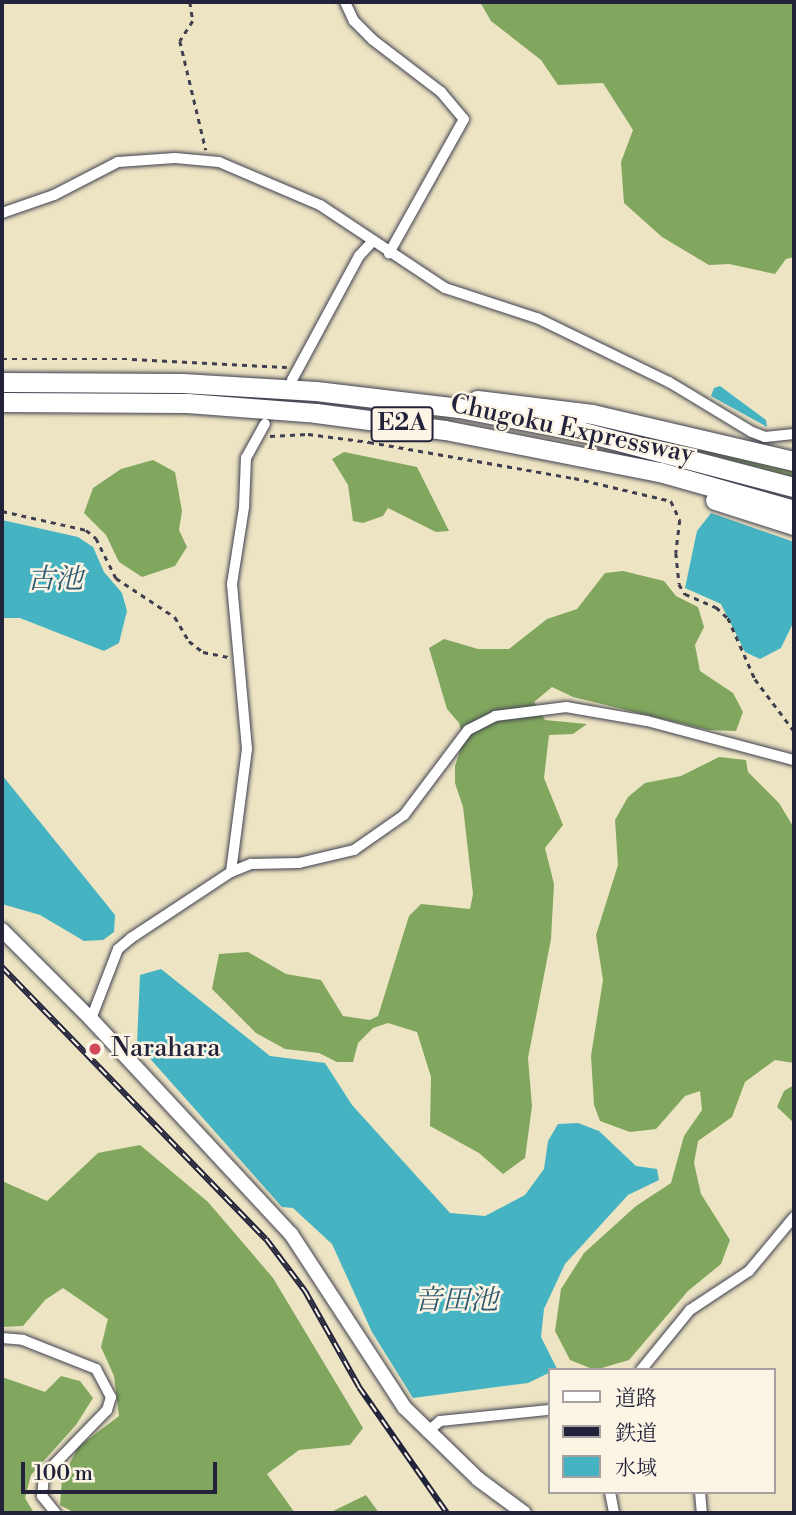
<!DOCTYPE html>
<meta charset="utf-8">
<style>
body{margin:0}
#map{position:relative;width:796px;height:1515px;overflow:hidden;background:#ece4c3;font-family:"Libre Bodoni","Noto Serif JP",serif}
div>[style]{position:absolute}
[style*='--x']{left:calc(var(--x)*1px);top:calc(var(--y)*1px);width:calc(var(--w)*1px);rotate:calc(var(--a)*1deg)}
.green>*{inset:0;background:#a2c16a}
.forest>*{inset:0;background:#81a75e}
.water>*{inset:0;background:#45b3c2}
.path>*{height:2.5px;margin-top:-1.25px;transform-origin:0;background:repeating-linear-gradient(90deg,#403f4f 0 5px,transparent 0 10px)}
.roads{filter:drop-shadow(0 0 2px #403f4f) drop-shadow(0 0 2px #403f4f)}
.street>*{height:10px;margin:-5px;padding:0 5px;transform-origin:5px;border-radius:5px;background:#fff}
.secondary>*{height:14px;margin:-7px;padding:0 7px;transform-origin:7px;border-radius:7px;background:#fff}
.highway>*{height:19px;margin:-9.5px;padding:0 9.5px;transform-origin:9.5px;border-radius:9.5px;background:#fff}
.rail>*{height:6px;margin-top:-3px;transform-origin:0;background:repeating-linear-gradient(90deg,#fcf5e5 0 10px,#22223b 0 20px);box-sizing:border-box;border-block:2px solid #22223b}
.dots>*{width:19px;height:19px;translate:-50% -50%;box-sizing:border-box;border:4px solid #fcf5e5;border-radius:50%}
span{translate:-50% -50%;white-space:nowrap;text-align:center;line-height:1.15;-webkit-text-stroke:5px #fcf5e5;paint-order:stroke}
.shield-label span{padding:2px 5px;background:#fcf5e5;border:2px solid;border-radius:5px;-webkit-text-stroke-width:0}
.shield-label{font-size:24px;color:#22223b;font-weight:700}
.street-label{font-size:26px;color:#22223b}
.poi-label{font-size:26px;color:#22223b}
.left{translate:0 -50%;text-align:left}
.water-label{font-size:28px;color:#305c71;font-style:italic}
.frame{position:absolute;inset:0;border:4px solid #22223b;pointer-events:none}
.legend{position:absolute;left:548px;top:1368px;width:228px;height:126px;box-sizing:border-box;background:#fcf5e5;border:2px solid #a5a1a1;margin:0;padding:9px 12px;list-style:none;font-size:21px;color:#22223b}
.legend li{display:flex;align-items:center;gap:14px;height:35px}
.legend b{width:35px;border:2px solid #a5a1a1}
.scale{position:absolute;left:21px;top:1462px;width:196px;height:32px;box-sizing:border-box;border:4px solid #22223b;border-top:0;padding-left:9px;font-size:21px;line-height:24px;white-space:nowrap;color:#22223b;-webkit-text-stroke:5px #fcf5e5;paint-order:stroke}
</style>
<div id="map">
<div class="green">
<i style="clip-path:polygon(577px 420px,794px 466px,794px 478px,652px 438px)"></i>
</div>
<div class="forest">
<i style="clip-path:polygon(480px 2px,794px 2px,794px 257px,786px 259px,775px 274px,729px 264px,709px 265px,662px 237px,624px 203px,621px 162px,633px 130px,603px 83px,558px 85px,541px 60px,491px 21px)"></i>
<i style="clip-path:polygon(344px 452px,417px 467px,449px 531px,436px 532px,388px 508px,383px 516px,363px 523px,353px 521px,348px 485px,332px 459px)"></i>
<i style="clip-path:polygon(153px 460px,175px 472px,182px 511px,179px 530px,187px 547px,175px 566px,142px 577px,119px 562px,106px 535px,84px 513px,93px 488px,121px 469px)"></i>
<i style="clip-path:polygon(623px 571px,664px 581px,676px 596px,698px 607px,704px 627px,695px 645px,700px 671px,733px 693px,743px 712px,736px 731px,708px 730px,573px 697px,552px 687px,534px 702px,545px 720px,587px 724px,573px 734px,549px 735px,544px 778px,563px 825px,545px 848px,554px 884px,551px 939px,528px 1058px,532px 1106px,525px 1158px,503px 1174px,479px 1153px,430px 1126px,431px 1077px,417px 1032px,388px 1023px,373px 1028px,358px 1043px,353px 1062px,337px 1062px,319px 1053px,285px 1049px,256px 1033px,212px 989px,219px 954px,248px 952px,286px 974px,321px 980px,343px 1016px,370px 1020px,378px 1016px,409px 916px,421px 904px,470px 909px,473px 894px,463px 807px,455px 783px,455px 766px,464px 739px,459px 723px,447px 709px,429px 648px,444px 639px,478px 649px,509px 649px,547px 619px,577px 609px,605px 573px)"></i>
<i style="clip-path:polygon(719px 757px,746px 760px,748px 772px,779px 803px,794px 828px,794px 1063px,775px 1060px,745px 1082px,732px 1117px,698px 1141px,694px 1163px,701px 1194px,730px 1240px,721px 1264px,688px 1291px,629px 1360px,595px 1370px,570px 1360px,555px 1331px,561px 1289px,584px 1253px,636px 1206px,671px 1183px,684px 1136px,702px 1110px,700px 1091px,685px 1096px,656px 1129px,630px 1132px,600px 1121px,594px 1105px,591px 1056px,603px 980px,596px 935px,618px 865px,615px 820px,628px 797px,645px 783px,681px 776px)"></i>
<i style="clip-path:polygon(794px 1085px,794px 1123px,777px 1107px,784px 1091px)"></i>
<i style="clip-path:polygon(140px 1145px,208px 1202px,273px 1278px,363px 1428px,350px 1445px,299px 1450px,267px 1474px,295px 1513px,75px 1513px,60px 1505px,62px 1479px,78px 1447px,119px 1416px,114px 1376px,101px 1347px,108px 1319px,63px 1288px,45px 1300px,23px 1326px,2px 1327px,2px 1181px,47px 1201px,98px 1153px)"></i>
<i style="clip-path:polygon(61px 1376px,80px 1381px,93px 1398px,76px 1425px,31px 1475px,25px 1498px,34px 1513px,2px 1513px,2px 1377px,45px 1392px)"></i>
<i style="clip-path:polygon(366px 1495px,379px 1513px,327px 1513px,329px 1513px)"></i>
</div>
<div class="water">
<i style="clip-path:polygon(720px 386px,766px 420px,767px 427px,711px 396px,714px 388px)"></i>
<i style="clip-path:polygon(711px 513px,794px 542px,794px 621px,781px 648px,760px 659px,745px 652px,721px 604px,685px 588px,697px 531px)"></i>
<i style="clip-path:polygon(2px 520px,78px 537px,93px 547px,104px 572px,122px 593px,127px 611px,119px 643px,104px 651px,20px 618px,2px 618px)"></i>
<i style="clip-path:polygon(2px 775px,115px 915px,114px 932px,103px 940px,84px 941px,40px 915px,2px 904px)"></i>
<i style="clip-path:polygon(161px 969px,270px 1056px,325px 1063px,352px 1105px,450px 1213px,485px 1216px,525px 1195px,544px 1169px,548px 1141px,558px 1124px,578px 1123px,599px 1131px,636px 1166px,657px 1169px,659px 1180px,628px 1195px,565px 1264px,544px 1309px,541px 1337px,557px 1369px,528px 1383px,413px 1398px,372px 1332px,332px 1244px,293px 1208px,282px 1207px,137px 1044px,140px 975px)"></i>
</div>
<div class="path">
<i style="--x:190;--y:2;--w:19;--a:81"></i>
<i style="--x:193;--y:21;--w:24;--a:123"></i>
<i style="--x:180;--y:41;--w:112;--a:76.6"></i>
<i style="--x:2;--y:359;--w:130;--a:0"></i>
<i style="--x:132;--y:359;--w:155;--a:3"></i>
<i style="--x:270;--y:436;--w:38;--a:-3"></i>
<i style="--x:308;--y:434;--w:62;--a:7.5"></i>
<i style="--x:369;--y:442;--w:208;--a:10"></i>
<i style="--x:574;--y:478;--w:100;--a:13.3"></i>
<i style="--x:671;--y:501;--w:21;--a:65"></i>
<i style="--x:680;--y:520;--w:33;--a:97"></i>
<i style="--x:676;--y:553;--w:31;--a:84"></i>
<i style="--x:679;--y:584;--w:12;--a:59"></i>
<i style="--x:685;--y:594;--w:34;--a:23"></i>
<i style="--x:716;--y:607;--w:16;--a:43"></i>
<i style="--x:728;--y:618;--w:67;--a:66.1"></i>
<i style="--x:755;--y:679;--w:65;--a:53.1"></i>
<i style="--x:2;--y:511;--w:86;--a:12.7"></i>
<i style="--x:86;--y:530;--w:13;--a:39"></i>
<i style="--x:96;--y:538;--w:45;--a:63.4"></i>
<i style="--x:116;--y:578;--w:71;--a:33.5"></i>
<i style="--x:175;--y:617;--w:28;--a:60"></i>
<i style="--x:189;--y:641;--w:18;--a:38"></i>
<i style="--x:203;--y:652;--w:26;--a:11"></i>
<i style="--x:792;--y:1513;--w:2;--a:0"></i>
</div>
<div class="roads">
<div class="street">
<i style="--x:345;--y:2;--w:21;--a:65"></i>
<i style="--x:354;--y:21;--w:27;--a:45"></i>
<i style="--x:373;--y:40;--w:86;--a:37.4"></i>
<i style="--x:441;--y:92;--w:35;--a:50"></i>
<i style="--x:464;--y:119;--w:154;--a:119.2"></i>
<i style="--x:2;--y:213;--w:55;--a:-19.1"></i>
<i style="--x:54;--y:195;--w:72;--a:-27.3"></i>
<i style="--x:118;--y:162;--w:57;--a:-4"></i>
<i style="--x:175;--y:158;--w:44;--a:5.2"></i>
<i style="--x:219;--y:162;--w:110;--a:23.1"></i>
<i style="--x:320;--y:205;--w:150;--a:33.6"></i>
<i style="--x:445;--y:288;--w:97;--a:18.1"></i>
<i style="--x:537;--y:318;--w:147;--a:25.9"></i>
<i style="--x:669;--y:382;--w:97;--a:31.1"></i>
<i style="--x:752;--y:432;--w:14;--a:21"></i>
<i style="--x:765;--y:437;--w:29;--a:-6"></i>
<i style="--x:292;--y:380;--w:141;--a:-61.6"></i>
<i style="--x:359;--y:256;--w:21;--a:-47"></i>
<i style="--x:231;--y:872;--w:124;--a:-82.6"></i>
<i style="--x:247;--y:749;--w:166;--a:-95.2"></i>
<i style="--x:232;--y:584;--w:78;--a:-81.1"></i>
<i style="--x:244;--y:507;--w:49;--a:-87.7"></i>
<i style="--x:246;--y:458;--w:39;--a:-61"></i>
<i style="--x:91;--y:1019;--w:75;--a:-68.9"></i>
<i style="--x:118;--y:949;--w:17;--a:-40"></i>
<i style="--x:131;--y:938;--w:120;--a:-33.4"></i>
<i style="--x:231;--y:872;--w:22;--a:-22"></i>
<i style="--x:251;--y:864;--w:48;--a:-1.2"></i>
<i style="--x:299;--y:863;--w:57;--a:-13.3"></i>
<i style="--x:354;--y:850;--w:61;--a:-35"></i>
<i style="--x:404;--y:815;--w:106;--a:-53"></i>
<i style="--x:468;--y:730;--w:30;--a:-27"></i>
<i style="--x:495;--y:716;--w:72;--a:-7.2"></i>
<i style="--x:566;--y:707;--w:82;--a:9.8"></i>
<i style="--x:647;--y:721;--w:152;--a:14.9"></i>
<i style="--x:2;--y:1338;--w:21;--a:5"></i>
<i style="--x:23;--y:1340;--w:79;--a:21.7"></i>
<i style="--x:96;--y:1369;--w:32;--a:62"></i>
<i style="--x:111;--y:1397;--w:14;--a:107"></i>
<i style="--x:107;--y:1410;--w:91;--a:134.1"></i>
<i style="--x:44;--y:1475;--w:21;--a:95"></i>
<i style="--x:42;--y:1496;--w:22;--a:51"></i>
<i style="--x:641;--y:1370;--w:77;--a:-50.8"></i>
<i style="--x:690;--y:1310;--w:71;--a:-33.5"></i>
<i style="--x:749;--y:1271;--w:70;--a:-50.2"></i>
<i style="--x:427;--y:1432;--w:17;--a:-40"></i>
<i style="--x:440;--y:1421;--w:110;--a:-5.8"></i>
<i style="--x:610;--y:1492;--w:21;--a:79"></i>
<i style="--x:700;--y:1492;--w:21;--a:85"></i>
</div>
<div class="secondary">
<i style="--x:2;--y:930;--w:126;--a:45"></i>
<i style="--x:91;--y:1019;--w:294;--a:47.1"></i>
<i style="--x:291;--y:1234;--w:207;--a:56.8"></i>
<i style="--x:404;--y:1407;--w:103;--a:44.2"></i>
<i style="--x:478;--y:1479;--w:57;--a:36.5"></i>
</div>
<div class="highway">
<i style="--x:2;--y:382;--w:180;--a:0.3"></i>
<i style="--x:182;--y:383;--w:134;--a:3.4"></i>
<i style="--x:316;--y:391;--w:144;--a:6.8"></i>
<i style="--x:459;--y:408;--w:123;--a:10.8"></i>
<i style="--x:580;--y:431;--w:221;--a:14.7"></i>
<i style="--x:477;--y:400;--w:116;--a:6.9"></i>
<i style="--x:592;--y:414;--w:207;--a:13.1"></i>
<i style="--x:2;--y:402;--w:185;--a:0.3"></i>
<i style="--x:187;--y:403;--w:129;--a:4.4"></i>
<i style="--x:316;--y:413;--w:130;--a:7.5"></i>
<i style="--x:445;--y:430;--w:219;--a:11.1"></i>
<i style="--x:660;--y:472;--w:139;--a:15.8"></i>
<i style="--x:715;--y:500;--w:83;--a:17.6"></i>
</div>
</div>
<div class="rail">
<i style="--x:2;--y:967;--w:379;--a:45.9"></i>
<i style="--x:266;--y:1239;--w:65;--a:53.1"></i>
<i style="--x:305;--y:1291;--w:110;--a:60.6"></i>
<i style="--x:359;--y:1387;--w:154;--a:55.1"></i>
</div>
<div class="dots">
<i style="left:95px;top:1049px;background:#d1495b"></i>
</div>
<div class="shield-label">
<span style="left:402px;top:424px">E2A</span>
</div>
<div class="street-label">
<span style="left:572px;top:430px;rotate:12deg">Chugoku Expressway</span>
</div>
<div class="poi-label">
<span class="left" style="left:111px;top:1049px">Narahara</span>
</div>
<div class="water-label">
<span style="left:55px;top:580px">古池</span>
<span style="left:456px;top:1301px">音田池</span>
</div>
<div class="frame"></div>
<ul class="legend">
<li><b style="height:9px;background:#fff"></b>道路</li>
<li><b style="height:9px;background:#22223b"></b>鉄道</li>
<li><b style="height:19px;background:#45b3c2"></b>水域</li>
</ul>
<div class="scale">100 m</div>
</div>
